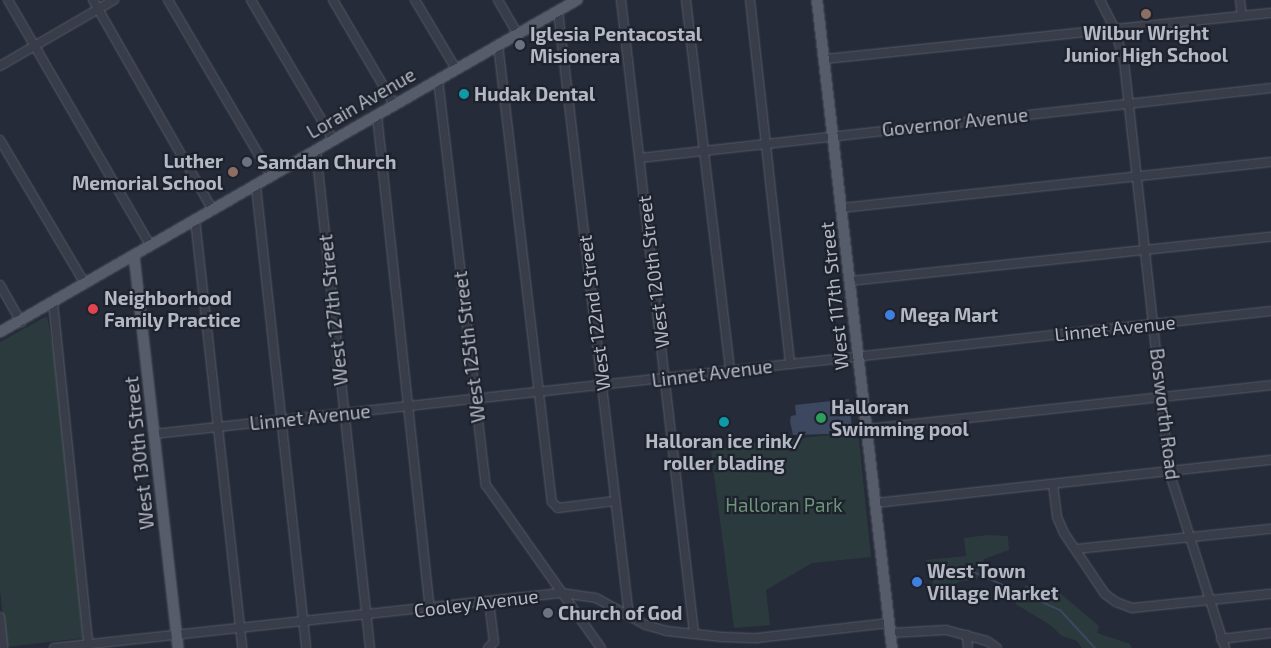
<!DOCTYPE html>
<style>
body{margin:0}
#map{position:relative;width:1271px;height:648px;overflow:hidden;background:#252b38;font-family:"Exo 2",sans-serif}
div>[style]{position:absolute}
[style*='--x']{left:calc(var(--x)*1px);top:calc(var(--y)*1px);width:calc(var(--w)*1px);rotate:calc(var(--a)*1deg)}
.green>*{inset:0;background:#2b3b3d}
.water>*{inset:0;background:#3c485f}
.stream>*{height:2px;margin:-1px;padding:0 1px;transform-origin:1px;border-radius:1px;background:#3c485f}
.roads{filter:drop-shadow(0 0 1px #565b66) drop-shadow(0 0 1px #565b66)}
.minor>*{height:8px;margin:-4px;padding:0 4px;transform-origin:4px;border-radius:4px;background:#383d49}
.major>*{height:10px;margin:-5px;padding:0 5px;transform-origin:5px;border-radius:5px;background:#565c69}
.dots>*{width:14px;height:14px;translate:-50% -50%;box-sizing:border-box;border:2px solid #1d222d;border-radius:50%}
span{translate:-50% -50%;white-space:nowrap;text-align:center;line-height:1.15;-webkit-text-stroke:4.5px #1d222d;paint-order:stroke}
.poi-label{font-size:19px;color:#b3b8c4;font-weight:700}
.left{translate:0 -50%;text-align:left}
.right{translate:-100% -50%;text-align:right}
.street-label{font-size:19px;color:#b3b8c4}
.park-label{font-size:19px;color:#6d937a}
</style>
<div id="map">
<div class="green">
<i style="clip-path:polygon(47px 316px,54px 355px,83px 638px,6px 647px,0 590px,0 342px)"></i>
<i style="clip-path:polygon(858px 432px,871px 557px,812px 563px,766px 590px,770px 625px,734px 628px,711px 451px,745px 444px)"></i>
<i style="clip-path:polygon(988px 535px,1008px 536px,1009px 550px,984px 559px,977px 579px,958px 582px,935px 601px,932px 573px,927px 573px,926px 560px,966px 556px,964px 538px)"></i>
<i style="clip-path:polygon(1026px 585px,1042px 594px,1054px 588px,1099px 626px,1097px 633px,1130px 644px,1132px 648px,1082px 648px,1077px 641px,1062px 636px,1049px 624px,1015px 604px)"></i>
</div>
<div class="water">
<i style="clip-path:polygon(849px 399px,852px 429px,829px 431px,829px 434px,793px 435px,790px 421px,791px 416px,796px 415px,795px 405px)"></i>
</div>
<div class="stream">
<i style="--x:969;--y:570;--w:99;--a:23.7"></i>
<i style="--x:1060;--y:610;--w:52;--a:47.4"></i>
</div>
<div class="roads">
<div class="minor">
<i style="--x:8;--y:0;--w:283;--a:59.9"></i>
<i style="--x:93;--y:0;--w:242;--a:60.3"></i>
<i style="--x:168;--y:0;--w:205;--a:59.6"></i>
<i style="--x:251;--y:0;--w:161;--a:59.5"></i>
<i style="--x:333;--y:0;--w:121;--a:59.6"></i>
<i style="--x:415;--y:0;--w:80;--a:59.3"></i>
<i style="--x:498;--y:0;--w:38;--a:60"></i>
<i style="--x:621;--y:0;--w:637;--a:83.42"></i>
<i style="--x:686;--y:0;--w:374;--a:83.2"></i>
<i style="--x:750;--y:0;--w:366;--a:83.7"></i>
<i style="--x:1100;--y:0;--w:34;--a:63"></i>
<i style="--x:1115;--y:30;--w:32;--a:74"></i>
<i style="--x:1124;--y:61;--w:412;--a:83.7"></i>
<i style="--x:1169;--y:471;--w:186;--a:72.4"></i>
<i style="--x:1240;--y:0;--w:16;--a:83"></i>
<i style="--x:558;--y:10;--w:610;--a:83.32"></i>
<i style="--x:498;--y:44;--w:461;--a:83.3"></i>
<i style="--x:552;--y:502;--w:8;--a:45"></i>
<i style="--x:558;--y:508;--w:57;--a:-7"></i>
<i style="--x:824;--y:59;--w:449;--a:-5.9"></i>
<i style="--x:0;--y:66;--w:132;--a:-30.1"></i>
<i style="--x:438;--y:79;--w:409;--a:83.3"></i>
<i style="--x:486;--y:485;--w:199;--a:54.8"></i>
<i style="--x:377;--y:115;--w:497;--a:83.9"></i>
<i style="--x:0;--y:140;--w:167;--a:59.4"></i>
<i style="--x:316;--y:150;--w:501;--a:83.81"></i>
<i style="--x:640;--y:158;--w:635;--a:-6.33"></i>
<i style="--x:256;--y:186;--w:465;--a:83.8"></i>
<i style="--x:841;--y:208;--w:432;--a:-6.1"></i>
<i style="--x:195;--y:219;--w:432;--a:83.7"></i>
<i style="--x:849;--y:281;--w:424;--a:-6"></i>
<i style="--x:0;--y:285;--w:43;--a:60.4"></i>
<i style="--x:53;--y:302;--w:348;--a:84.1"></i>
<i style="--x:867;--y:429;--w:406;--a:-6.2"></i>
<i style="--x:154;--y:434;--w:1124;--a:-6.28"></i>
<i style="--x:1053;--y:484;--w:33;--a:83"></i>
<i style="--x:1057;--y:517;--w:17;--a:66"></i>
<i style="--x:1064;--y:533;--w:73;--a:56.1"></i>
<i style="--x:1105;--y:594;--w:14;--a:36"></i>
<i style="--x:1116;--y:602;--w:17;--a:21"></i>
<i style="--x:1132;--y:608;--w:140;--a:-5.8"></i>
<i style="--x:875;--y:503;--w:398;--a:-6.2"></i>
<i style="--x:1076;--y:549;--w:196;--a:-5.9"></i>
<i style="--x:0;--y:617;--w:31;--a:84"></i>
<i style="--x:890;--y:633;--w:56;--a:-3.1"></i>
<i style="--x:946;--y:630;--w:42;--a:15"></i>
<i style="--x:987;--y:641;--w:12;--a:35"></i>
<i style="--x:967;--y:635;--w:13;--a:86"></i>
<i style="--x:1221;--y:639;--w:50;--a:-6.8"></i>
<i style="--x:54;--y:648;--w:510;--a:-6.19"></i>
<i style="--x:561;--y:593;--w:35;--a:8"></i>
<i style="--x:596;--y:598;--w:57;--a:28.4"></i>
<i style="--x:646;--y:625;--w:22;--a:16"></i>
<i style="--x:667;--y:631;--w:55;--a:6.2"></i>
<i style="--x:722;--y:637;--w:35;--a:2"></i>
<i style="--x:757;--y:638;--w:133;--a:-6.5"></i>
<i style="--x:488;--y:648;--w:8;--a:-45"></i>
<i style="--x:494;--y:642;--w:39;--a:-97"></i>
</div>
<div class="major">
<i style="--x:817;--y:0;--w:652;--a:83.4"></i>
<i style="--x:134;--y:255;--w:395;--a:83.6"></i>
<i style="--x:0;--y:332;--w:666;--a:-29.92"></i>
</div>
</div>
<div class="dots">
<i style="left:1146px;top:14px;background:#8d6e63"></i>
<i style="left:520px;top:45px;background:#6b7280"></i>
<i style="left:464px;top:94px;background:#0f9aa8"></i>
<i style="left:247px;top:162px;background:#6b7280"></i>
<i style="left:233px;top:172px;background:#8d6e63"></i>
<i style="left:93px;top:309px;background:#e0444e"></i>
<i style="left:890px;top:315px;background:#3f7fe0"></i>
<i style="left:821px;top:418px;background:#2e9e5b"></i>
<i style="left:724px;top:422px;background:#0f9aa8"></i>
<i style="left:917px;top:582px;background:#3f7fe0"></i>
<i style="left:548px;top:613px;background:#6b7280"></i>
</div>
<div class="poi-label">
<span style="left:1146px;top:44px">Wilbur Wright<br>Junior High School</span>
<span class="left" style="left:530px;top:45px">Iglesia Pentacostal<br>Misionera</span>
<span class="left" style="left:474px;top:94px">Hudak Dental</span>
<span class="right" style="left:223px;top:172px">Luther<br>Memorial School</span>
<span class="left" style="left:257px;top:162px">Samdan Church</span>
<span class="left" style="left:104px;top:309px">Neighborhood<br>Family Practice</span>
<span class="left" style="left:900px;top:315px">Mega Mart</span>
<span class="left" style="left:831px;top:418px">Halloran<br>Swimming pool</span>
<span style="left:724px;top:452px">Halloran ice rink/<br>roller blading</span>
<span class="left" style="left:927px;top:582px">West Town<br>Village Market</span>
<span class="left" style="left:558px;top:613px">Church of God</span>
</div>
<div class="street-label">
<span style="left:361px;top:103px;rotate:-30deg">Lorain Avenue</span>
<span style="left:955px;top:122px;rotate:-6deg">Governor Avenue</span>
<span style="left:653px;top:272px;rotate:-97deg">West 120th Street</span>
<span style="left:834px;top:296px;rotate:-96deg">West 117th Street</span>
<span style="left:333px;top:310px;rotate:-96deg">West 127th Street</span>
<span style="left:594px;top:313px;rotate:-97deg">West 122nd Street</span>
<span style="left:1115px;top:328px;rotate:-6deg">Linnet Avenue</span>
<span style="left:469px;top:347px;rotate:-97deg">West 125th Street</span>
<span style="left:712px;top:373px;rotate:-7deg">Linnet Avenue</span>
<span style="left:1165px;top:414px;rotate:83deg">Bosworth Road</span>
<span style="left:310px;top:417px;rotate:-6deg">Linnet Avenue</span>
<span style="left:139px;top:453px;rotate:-96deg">West 130th Street</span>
<span style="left:476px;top:603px;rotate:-7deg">Cooley Avenue</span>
</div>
<div class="park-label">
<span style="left:784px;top:505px">Halloran Park</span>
</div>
</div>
